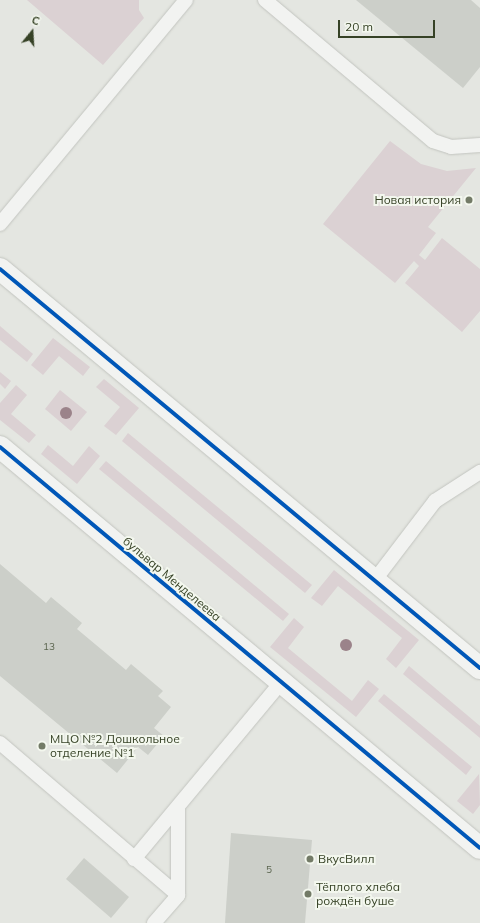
<!DOCTYPE html>
<meta charset="utf-8">
<style>
body{margin:0}
#map{position:relative;width:480px;height:923px;overflow:hidden;background:#e4e6e1;font-family:Mulish,sans-serif}
div>[style]{position:absolute}
[style*='--x']{left:calc(var(--x)*1px);top:calc(var(--y)*1px);width:calc(var(--w)*1px);rotate:calc(var(--a)*1deg)}
.green>*{inset:0;background:#dbd1d3}
.building>*{inset:0;background:#cccfc9}
.roads{filter:drop-shadow(0 0 1px #c2c4bf) drop-shadow(0 0 1px #c2c4bf)}
.service>*{height:14px;margin:-7px;padding:0 7px;transform-origin:7px;border-radius:7px;background:#f2f3f1}
.minor>*{height:22px;margin:-11px;padding:0 11px;transform-origin:11px;border-radius:11px;background:#f2f3f1}
.cycleway>*{height:4px;margin:-2px;padding:0 2px;transform-origin:2px;border-radius:2px;background:#0057b8}
.trees>*{width:12px;height:12px;margin:-6px;border-radius:50%;background:#9b838a}
.dots>*{width:11px;height:11px;translate:-50% -50%;box-sizing:border-box;border:2px solid #f3f7ee;border-radius:50%}
span{translate:-50% -50%;white-space:nowrap;text-align:center;line-height:1.15;-webkit-text-stroke:4px #f3f7ee;paint-order:stroke}
.number-label{font-size:10px;color:#5c6650}
.number-label span{-webkit-text-stroke-width:0}
.poi-label{font-size:12px;color:#364226}
.right{translate:-100% -50%;text-align:right}
.left{translate:0 -50%;text-align:left}
.street-label{font-size:12px;color:#364226}
.north{position:absolute;left:12px;top:12px;width:40px;height:40px;-webkit-text-stroke:3px #f3f7ee;paint-order:stroke;rotate:18deg;font-size:11px;font-weight:700;line-height:16px;text-align:center;color:#364226}
.north::after{content:'';display:block;margin:auto;width:14px;height:18px;background:#364226;clip-path:polygon(50% 0,100% 100%,50% 72%,0 100%)}
.scale{position:absolute;left:338px;top:20px;width:97px;height:18px;box-sizing:border-box;border:2px solid #364226;border-top:0;padding-left:5px;font-size:12px;line-height:14px;white-space:nowrap;color:#364226;-webkit-text-stroke:3px #f3f7ee;paint-order:stroke}
</style>
<div id="map">
<div class="green">
<i style="clip-path:polygon(27px 0,139px 0,139px 10px,144px 18px,103px 65px)"></i>
<i style="clip-path:polygon(390px 141px,421px 164px,447px 171px,476px 168px,428px 227px,436px 233px,419px 255px,425px 260px,442px 238px,480px 269px,480px 311px,462px 332px,405px 283px,419px 266px,414px 261px,395px 283px,323px 224px)"></i>
<i style="clip-path:polygon(0 326px,33px 354px,27px 362px,0 340px)"></i>
<i style="clip-path:polygon(53px 338px,90px 367px,83px 376px,59px 356px,43px 375px,31px 365px)"></i>
<i style="clip-path:polygon(0 372px,11px 381px,5px 389px,0 384px)"></i>
<i style="clip-path:polygon(104px 379px,139px 408px,116px 435px,104px 426px,120px 407px,96px 387px)"></i>
<i style="clip-path:polygon(16px 385px,27px 395px,11px 414px,36px 435px,29px 443px,0 420px,0 403px)"></i>
<i style="clip-path:polygon(60px 390px,87px 412px,71px 431px,45px 409px)"></i>
<i style="clip-path:polygon(128px 433px,312px 585px,305px 593px,122px 441px)"></i>
<i style="clip-path:polygon(48px 445px,73px 466px,89px 446px,100px 456px,77px 484px,41px 454px)"></i>
<i style="clip-path:polygon(106px 461px,289px 614px,283px 621px,99px 469px)"></i>
<i style="clip-path:polygon(334px 570px,419px 640px,396px 668px,386px 659px,402px 638px,338px 586px,322px 606px,311px 598px)"></i>
<i style="clip-path:polygon(294px 618px,304px 627px,288px 648px,352px 701px,368px 680px,379px 689px,356px 717px,270px 647px)"></i>
<i style="clip-path:polygon(409px 666px,480px 726px,480px 738px,403px 674px)"></i>
<i style="clip-path:polygon(384px 694px,472px 767px,466px 775px,378px 701px)"></i>
<i style="clip-path:polygon(479px 774px,480px 805px,473px 814px,457px 801px)"></i>
</div>
<div class="building">
<i style="clip-path:polygon(356px 0,471px 0,480px 8px,480px 67px,463px 88px)"></i>
<i style="clip-path:polygon(0 564px,46px 603px,51px 597px,82px 623px,77px 629px,126px 670px,131px 664px,163px 691px,158px 696px,171px 707px,154px 728px,164px 736px,148px 755px,138px 747px,117px 773px,0 676px)"></i>
<i style="clip-path:polygon(231px 833px,312px 840px,305px 923px,225px 923px)"></i>
<i style="clip-path:polygon(84px 858px,129px 897px,111px 918px,66px 879px)"></i>
</div>
<div class="roads">
<div class="service">
<i style="--x:265;--y:0;--w:219;--a:40"></i>
<i style="--x:433;--y:141;--w:19;--a:18"></i>
<i style="--x:451;--y:147;--w:29;--a:-4"></i>
<i style="--x:0;--y:224;--w:291;--a:-50.3"></i>
<i style="--x:374;--y:581;--w:101;--a:-52.7"></i>
<i style="--x:435;--y:501;--w:54;--a:-32.8"></i>
<i style="--x:0;--y:743;--w:234;--a:40.5"></i>
<i style="--x:134;--y:859;--w:228;--a:-50.2"></i>
<i style="--x:154;--y:923;--w:37;--a:-49"></i>
<i style="--x:178;--y:895;--w:87;--a:-90"></i>
</div>
<div class="minor">
<i style="--x:0;--y:269;--w:624;--a:39.74"></i>
<i style="--x:0;--y:447;--w:625;--a:39.88"></i>
</div>
</div>
<div class="cycleway">
<i style="--x:0;--y:269;--w:624;--a:39.74"></i>
<i style="--x:0;--y:447;--w:625;--a:39.88"></i>
</div>
<div class="trees">
<i style="left:66px;top:413px"></i>
<i style="left:346px;top:645px"></i>
</div>
<div class="dots">
<i style="left:469px;top:200px;background:#737b67"></i>
<i style="left:42px;top:746px;background:#737b67"></i>
<i style="left:310px;top:859px;background:#737b67"></i>
<i style="left:308px;top:894px;background:#737b67"></i>
</div>
<div class="number-label">
<span style="left:49px;top:647px">13</span>
<span style="left:269px;top:870px">5</span>
</div>
<div class="poi-label">
<span class="right" style="left:461px;top:200px">Новая история</span>
<span class="left" style="left:50px;top:746px">МЦО №2 Дошкольное<br>отделение №1</span>
<span class="left" style="left:318px;top:859px">ВкусВилл</span>
<span class="left" style="left:316px;top:894px">Тёплого хлеба<br>рождён буше</span>
</div>
<div class="street-label">
<span style="left:172px;top:579px;rotate:40deg">бульвар Менделеева</span>
</div>
<div class="north">С</div>
<div class="scale">20 m</div>
</div>
